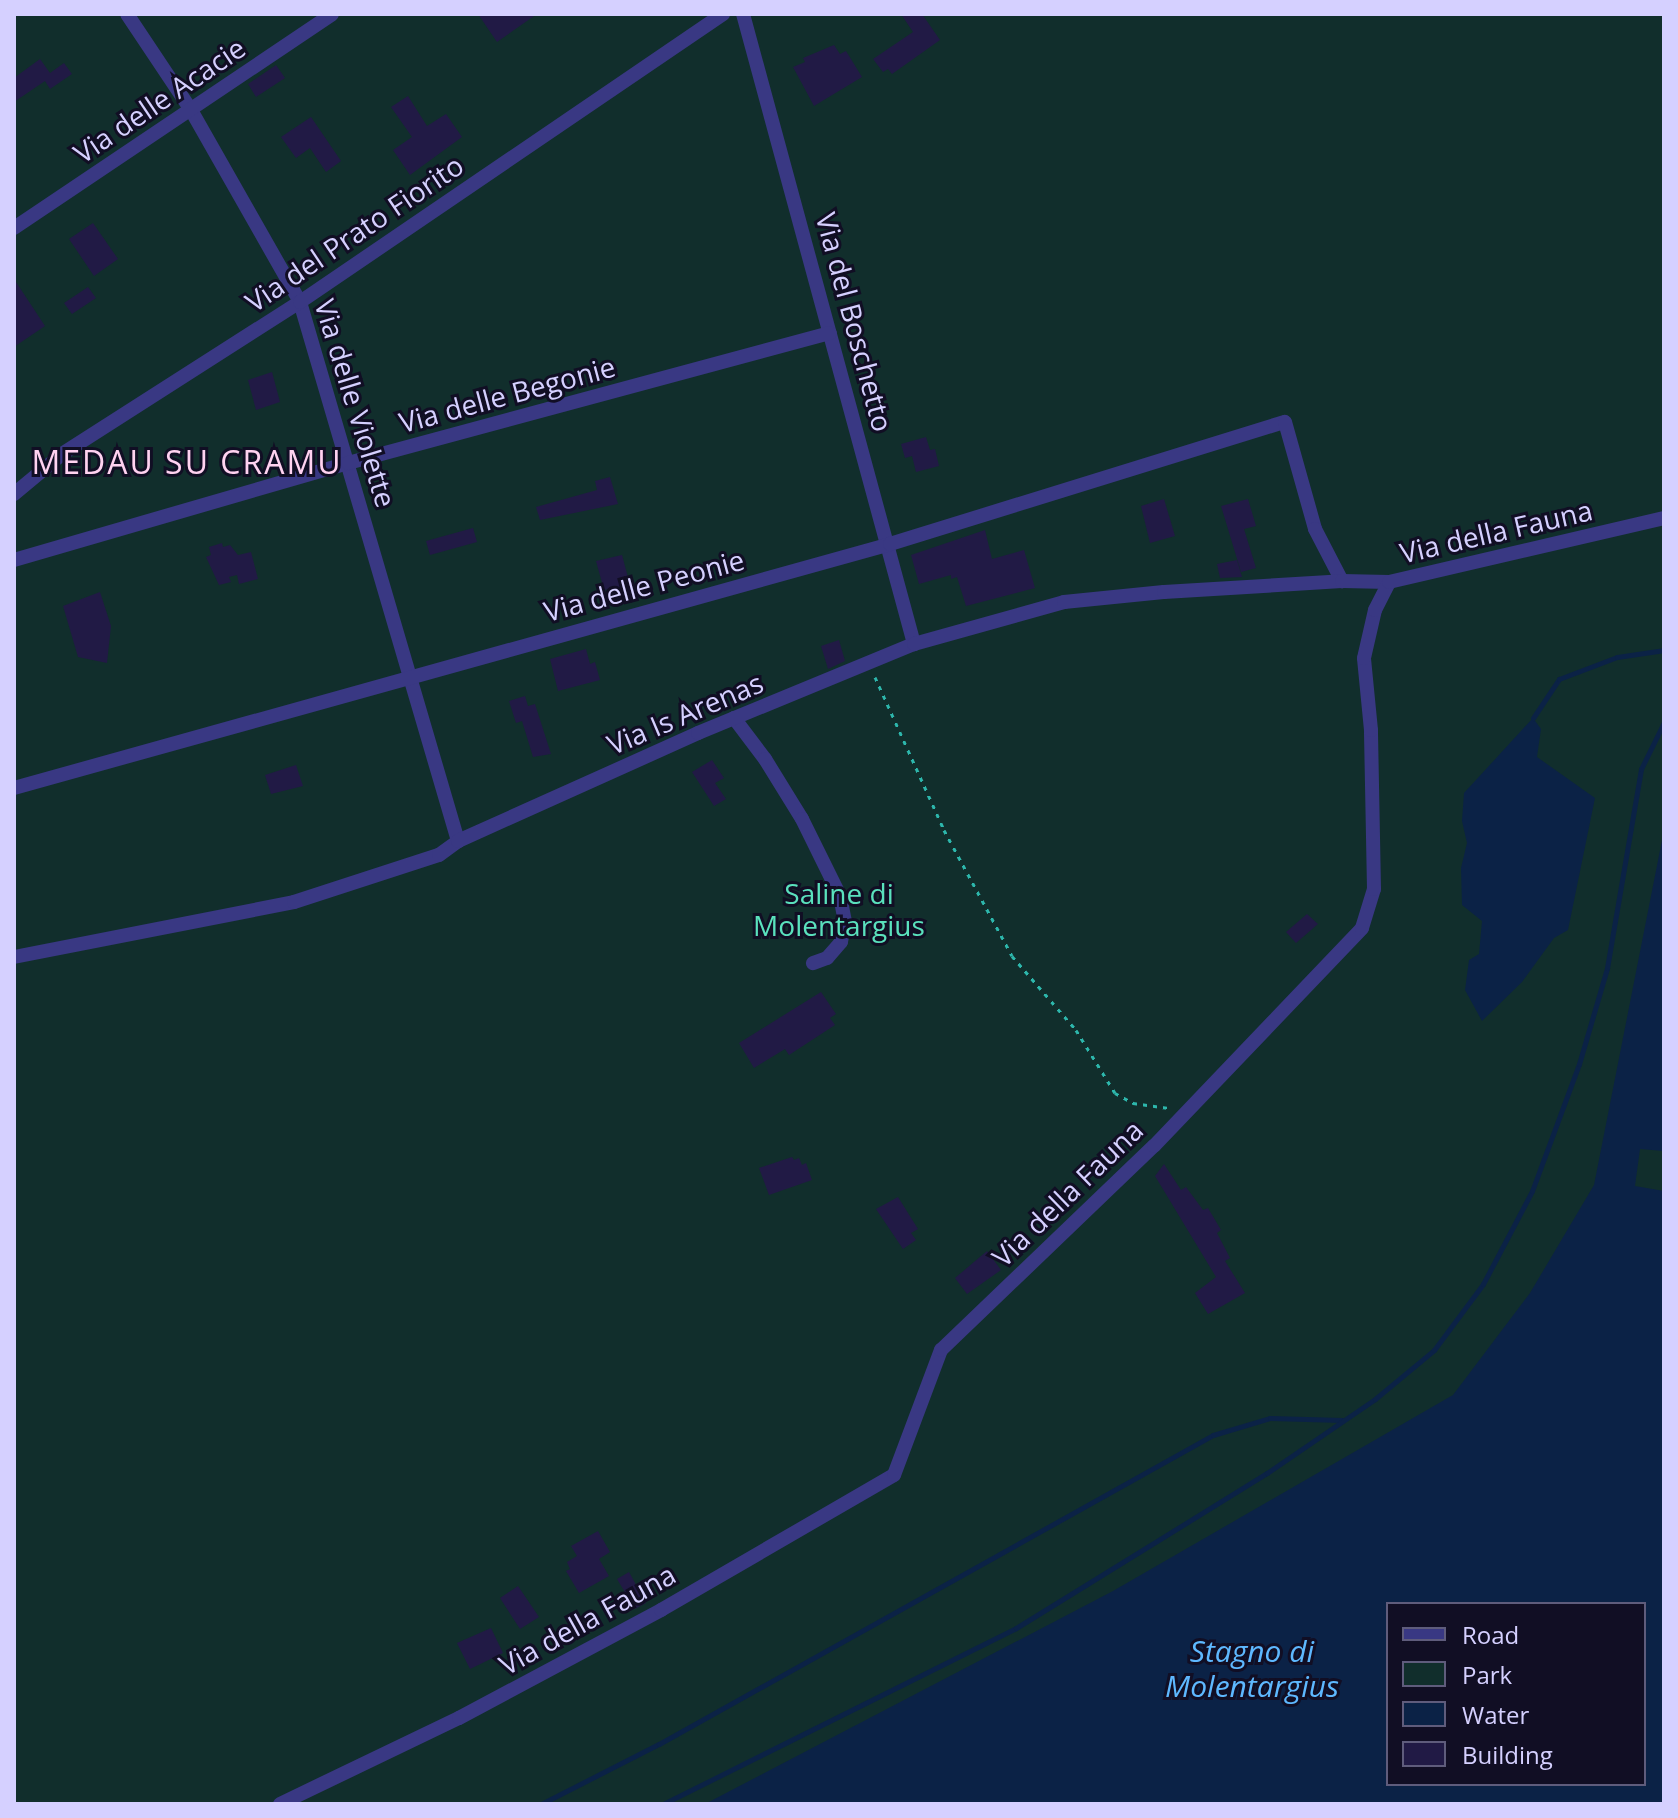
<!DOCTYPE html>
<style>
body{margin:0}
#map{position:relative;width:1678px;height:1818px;overflow:hidden;background:#110e24;font-family:"Open Sans",sans-serif}
div>[style]{position:absolute}
[style*='--x']{left:calc(var(--x)*1px);top:calc(var(--y)*1px);width:calc(var(--w)*1px);rotate:calc(var(--a)*1deg)}
.green>*{inset:0;background:#112e2c}
.water>*{inset:0;background:#0b2246}
.stream>*{height:5px;margin:-2.5px;padding:0 2.5px;transform-origin:2.5px;border-radius:2.5px;background:#0b2246}
.building>*{inset:0;background:#211a45}
.path>*{height:3px;margin-top:-1.5px;transform-origin:0;background:repeating-linear-gradient(90deg,#2db7ac 0 4px,transparent 0 10px)}
.minor>*{height:14px;margin:-7px;padding:0 7px;transform-origin:7px;border-radius:7px;background:#393883}
span{translate:-50% -50%;white-space:nowrap;text-align:center;line-height:1.15;-webkit-text-stroke:6px #110e24;paint-order:stroke}
.street-label{font-size:28px;color:#d5d0ff}
.park-label{font-size:28px;color:#5ae1bd}
.water-label{font-size:30px;color:#5eb8ff;font-style:italic}
.quarter-label{font-size:32px;color:#ffd2f0;letter-spacing:2px}
.frame{position:absolute;inset:0;border:16px solid #d5d0ff;pointer-events:none}
.legend{position:absolute;left:1386px;top:1602px;width:260px;height:184px;box-sizing:border-box;background:#110e24;border:2px solid #5f5c7c;margin:0;padding:10px 14px;list-style:none;font-size:24px;color:#d5d0ff}
.legend li{display:flex;align-items:center;gap:16px;height:40px}
.legend b{width:40px;border:2px solid #5f5c7c}
</style>
<div id="map">
<div class="green">
<i style="clip-path:polygon(evenodd,14px 14px,1664px 14px,1664px 1804px,14px 1804px,14px 14px,1388px 1604px,1644px 1604px,1644px 1784px,1388px 1784px,1388px 1604px)"></i>
</div>
<div class="water">
<i style="clip-path:polygon(1533px 718px,1541px 729px,1537px 757px,1595px 798px,1568px 930px,1554px 938px,1522px 982px,1482px 1021px,1465px 990px,1469px 960px,1479px 954px,1482px 921px,1462px 905px,1461px 868px,1467px 843px,1462px 821px,1464px 793px)"></i>
<i style="clip-path:polygon(evenodd,1664px 830px,1664px 1151px,1640px 1149px,1635px 1186px,1664px 1191px,1664px 1804px,705px 1804px,1113px 1591px,1453px 1395px,1530px 1293px,1594px 1185px,1664px 830px,1388px 1604px,1644px 1604px,1644px 1784px,1388px 1784px,1388px 1604px)"></i>
</div>
<div class="stream">
<i style="--x:1533;--y:718;--w:47;--a:-56.3"></i>
<i style="--x:1559;--y:679;--w:62;--a:-20.8"></i>
<i style="--x:1617;--y:657;--w:48;--a:-8.5"></i>
<i style="--x:541;--y:1804;--w:132;--a:-27"></i>
<i style="--x:659;--y:1744;--w:634;--a:-29.15"></i>
<i style="--x:1213;--y:1435;--w:59;--a:-16.6"></i>
<i style="--x:1270;--y:1418;--w:72;--a:1.6"></i>
<i style="--x:663;--y:1804;--w:394;--a:-26.5"></i>
<i style="--x:1016;--y:1628;--w:295;--a:-31.7"></i>
<i style="--x:1267;--y:1473;--w:131;--a:-34.4"></i>
<i style="--x:1375;--y:1399;--w:77;--a:-39.7"></i>
<i style="--x:1434;--y:1350;--w:82;--a:-53.4"></i>
<i style="--x:1483;--y:1284;--w:105;--a:-62.2"></i>
<i style="--x:1532;--y:1191;--w:135;--a:-69.7"></i>
<i style="--x:1579;--y:1064;--w:100;--a:-73.7"></i>
<i style="--x:1607;--y:968;--w:202;--a:-80.3"></i>
<i style="--x:1641;--y:769;--w:52;--a:-63.9"></i>
</div>
<div class="building">
<i style="clip-path:polygon(478px 14px,537px 14px,497px 42px)"></i>
<i style="clip-path:polygon(901px 14px,922px 14px,940px 40px,892px 74px,888px 69px,883px 72px,873px 59px,913px 32px)"></i>
<i style="clip-path:polygon(834px 45px,840px 54px,846px 51px,862px 77px,814px 106px,793px 67px,805px 62px,803px 58px)"></i>
<i style="clip-path:polygon(40px 59px,50px 73px,64px 63px,72px 74px,50px 89px,45px 81px,14px 102px,14px 78px)"></i>
<i style="clip-path:polygon(276px 65px,285px 78px,256px 97px,248px 84px)"></i>
<i style="clip-path:polygon(408px 96px,427px 126px,446px 114px,462px 137px,410px 175px,393px 150px,412px 137px,391px 107px)"></i>
<i style="clip-path:polygon(311px 117px,341px 161px,326px 172px,310px 148px,296px 158px,281px 137px)"></i>
<i style="clip-path:polygon(93px 223px,118px 259px,94px 276px,69px 239px)"></i>
<i style="clip-path:polygon(14px 279px,45px 326px,14px 347px)"></i>
<i style="clip-path:polygon(88px 287px,96px 298px,72px 314px,64px 303px)"></i>
<i style="clip-path:polygon(272px 372px,280px 402px,256px 410px,248px 380px)"></i>
<i style="clip-path:polygon(926px 437px,930px 450px,935px 449px,939px 466px,916px 472px,912px 456px,905px 458px,901px 444px)"></i>
<i style="clip-path:polygon(610px 477px,618px 504px,540px 520px,536px 507px,597px 490px,595px 481px)"></i>
<i style="clip-path:polygon(1164px 499px,1175px 536px,1150px 543px,1141px 506px)"></i>
<i style="clip-path:polygon(1248px 499px,1256px 526px,1244px 529px,1256px 568px,1241px 572px,1221px 506px)"></i>
<i style="clip-path:polygon(473px 528px,477px 542px,430px 555px,426px 541px)"></i>
<i style="clip-path:polygon(985px 530px,992px 559px,1024px 550px,1035px 588px,966px 606px,957px 577px,951px 579px,951px 575px,919px 584px,911px 555px)"></i>
<i style="clip-path:polygon(222px 543px,223px 547px,230px 545px,238px 555px,251px 552px,258px 579px,239px 584px,237px 575px,229px 577px,231px 582px,219px 585px,206px 557px,211px 555px,209px 547px)"></i>
<i style="clip-path:polygon(622px 555px,630px 585px,604px 590px,596px 561px)"></i>
<i style="clip-path:polygon(1237px 560px,1242px 577px,1220px 578px,1217px 564px)"></i>
<i style="clip-path:polygon(100px 592px,111px 626px,107px 663px,78px 657px,63px 606px)"></i>
<i style="clip-path:polygon(839px 640px,845px 661px,828px 669px,821px 646px)"></i>
<i style="clip-path:polygon(586px 649px,590px 664px,595px 662px,600px 680px,558px 691px,550px 659px)"></i>
<i style="clip-path:polygon(525px 696px,528px 706px,535px 704px,551px 754px,533px 757px,522px 721px,516px 723px,509px 701px)"></i>
<i style="clip-path:polygon(712px 760px,724px 778px,715px 783px,726px 799px,714px 806px,692px 772px)"></i>
<i style="clip-path:polygon(296px 765px,303px 786px,271px 794px,265px 775px)"></i>
<i style="clip-path:polygon(1307px 914px,1318px 924px,1296px 943px,1286px 932px)"></i>
<i style="clip-path:polygon(821px 992px,836px 1014px,830px 1018px,835px 1025px,789px 1055px,785px 1049px,754px 1068px,739px 1043px)"></i>
<i style="clip-path:polygon(792px 1157px,794px 1160px,799px 1158px,802px 1165px,806px 1163px,812px 1180px,769px 1195px,759px 1168px)"></i>
<i style="clip-path:polygon(1164px 1164px,1181px 1190px,1186px 1187px,1203px 1210px,1208px 1208px,1221px 1230px,1217px 1233px,1230px 1258px,1225px 1261px,1245px 1293px,1208px 1314px,1195px 1293px,1216px 1277px,1155px 1176px)"></i>
<i style="clip-path:polygon(898px 1197px,918px 1229px,911px 1233px,916px 1240px,903px 1249px,876px 1209px)"></i>
<i style="clip-path:polygon(987px 1251px,1001px 1270px,967px 1294px,955px 1278px)"></i>
<i style="clip-path:polygon(598px 1531px,610px 1552px,599px 1559px,609px 1576px,579px 1593px,566px 1571px,570px 1569px,567px 1562px,577px 1556px,571px 1546px)"></i>
<i style="clip-path:polygon(629px 1572px,646px 1603px,635px 1609px,617px 1579px)"></i>
<i style="clip-path:polygon(518px 1586px,539px 1617px,520px 1629px,500px 1598px)"></i>
<i style="clip-path:polygon(491px 1628px,503px 1653px,470px 1669px,457px 1643px)"></i>
</div>
<div class="path">
<i style="--x:875;--y:677;--w:168;--a:65.7"></i>
<i style="--x:944;--y:830;--w:143;--a:61.6"></i>
<i style="--x:1012;--y:956;--w:98;--a:49.1"></i>
<i style="--x:1076;--y:1030;--w:74;--a:58.2"></i>
<i style="--x:1115;--y:1093;--w:21;--a:29"></i>
<i style="--x:1133;--y:1103;--w:36;--a:8"></i>
</div>
<div class="minor">
<i style="--x:127;--y:14;--w:115;--a:56.3"></i>
<i style="--x:191;--y:110;--w:221;--a:60.4"></i>
<i style="--x:300;--y:302;--w:562;--a:73.66"></i>
<i style="--x:743;--y:14;--w:653;--a:74.81"></i>
<i style="--x:14;--y:228;--w:383;--a:-33.9"></i>
<i style="--x:14;--y:494;--w:62;--a:-39.8"></i>
<i style="--x:62;--y:454;--w:282;--a:-32.6"></i>
<i style="--x:300;--y:302;--w:512;--a:-34.25"></i>
<i style="--x:14;--y:560;--w:348;--a:-16.2"></i>
<i style="--x:348;--y:463;--w:499;--a:-15.1"></i>
<i style="--x:734;--y:718;--w:51;--a:52.9"></i>
<i style="--x:765;--y:759;--w:70;--a:58.3"></i>
<i style="--x:802;--y:819;--w:86;--a:63.7"></i>
<i style="--x:840;--y:896;--w:25;--a:79"></i>
<i style="--x:845;--y:921;--w:21;--a:101"></i>
<i style="--x:841;--y:942;--w:21;--a:131"></i>
<i style="--x:827;--y:958;--w:15;--a:160"></i>
<i style="--x:14;--y:788;--w:909;--a:-15.56"></i>
<i style="--x:890;--y:544;--w:413;--a:-17.2"></i>
<i style="--x:1285;--y:422;--w:111;--a:74.3"></i>
<i style="--x:1315;--y:529;--w:59;--a:62.6"></i>
<i style="--x:14;--y:957;--w:285;--a:-11.1"></i>
<i style="--x:294;--y:902;--w:152;--a:-18"></i>
<i style="--x:439;--y:855;--w:24;--a:-36"></i>
<i style="--x:458;--y:841;--w:263;--a:-24.2"></i>
<i style="--x:698;--y:733;--w:234;--a:-22.4"></i>
<i style="--x:914;--y:644;--w:156;--a:-15.6"></i>
<i style="--x:1064;--y:602;--w:100;--a:-5.7"></i>
<i style="--x:1164;--y:592;--w:178;--a:-3.5"></i>
<i style="--x:1342;--y:581;--w:47;--a:1.2"></i>
<i style="--x:280;--y:1804;--w:199;--a:-25.7"></i>
<i style="--x:459;--y:1718;--w:229;--a:-28.1"></i>
<i style="--x:661;--y:1610;--w:269;--a:-30.1"></i>
<i style="--x:894;--y:1475;--w:134;--a:-69.4"></i>
<i style="--x:941;--y:1350;--w:295;--a:-43.8"></i>
<i style="--x:1154;--y:1146;--w:301;--a:-46.3"></i>
<i style="--x:1362;--y:928;--w:41;--a:-72.9"></i>
<i style="--x:1374;--y:889;--w:159;--a:-91.1"></i>
<i style="--x:1371;--y:730;--w:72;--a:-95.6"></i>
<i style="--x:1364;--y:658;--w:49;--a:-77.1"></i>
<i style="--x:1375;--y:610;--w:31;--a:-63"></i>
<i style="--x:1389;--y:582;--w:282;--a:-13.1"></i>
</div>
<div class="street-label">
<span style="left:159px;top:100px;rotate:-34deg">Via delle Acacie</span>
<span style="left:354px;top:233px;rotate:-34deg">Via del Prato Fiorito</span>
<span style="left:855px;top:322px;rotate:75deg">Via del Boschetto</span>
<span style="left:507px;top:394px;rotate:-15deg">Via delle Begonie</span>
<span style="left:356px;top:403px;rotate:73deg">Via delle Violette</span>
<span style="left:1496px;top:531px;rotate:-13deg">Via della Fauna</span>
<span style="left:644px;top:585px;rotate:-15deg">Via delle Peonie</span>
<span style="left:685px;top:713px;rotate:-23deg">Via Is Arenas</span>
<span style="left:1067px;top:1193px;rotate:-44deg">Via della Fauna</span>
<span style="left:587px;top:1619px;rotate:-29deg">Via della Fauna</span>
</div>
<div class="park-label">
<span style="left:839px;top:909px">Saline di<br>Molentargius</span>
</div>
<div class="water-label">
<span style="left:1252px;top:1668px">Stagno di<br>Molentargius</span>
</div>
<div class="quarter-label">
<span style="left:187px;top:462px">MEDAU SU CRAMU</span>
</div>
<div class="frame"></div>
<ul class="legend">
<li><b style="height:10px;background:#393883"></b>Road</li>
<li><b style="height:22px;background:#112e2c"></b>Park</li>
<li><b style="height:22px;background:#0b2246"></b>Water</li>
<li><b style="height:22px;background:#211a45"></b>Building</li>
</ul>
</div>
